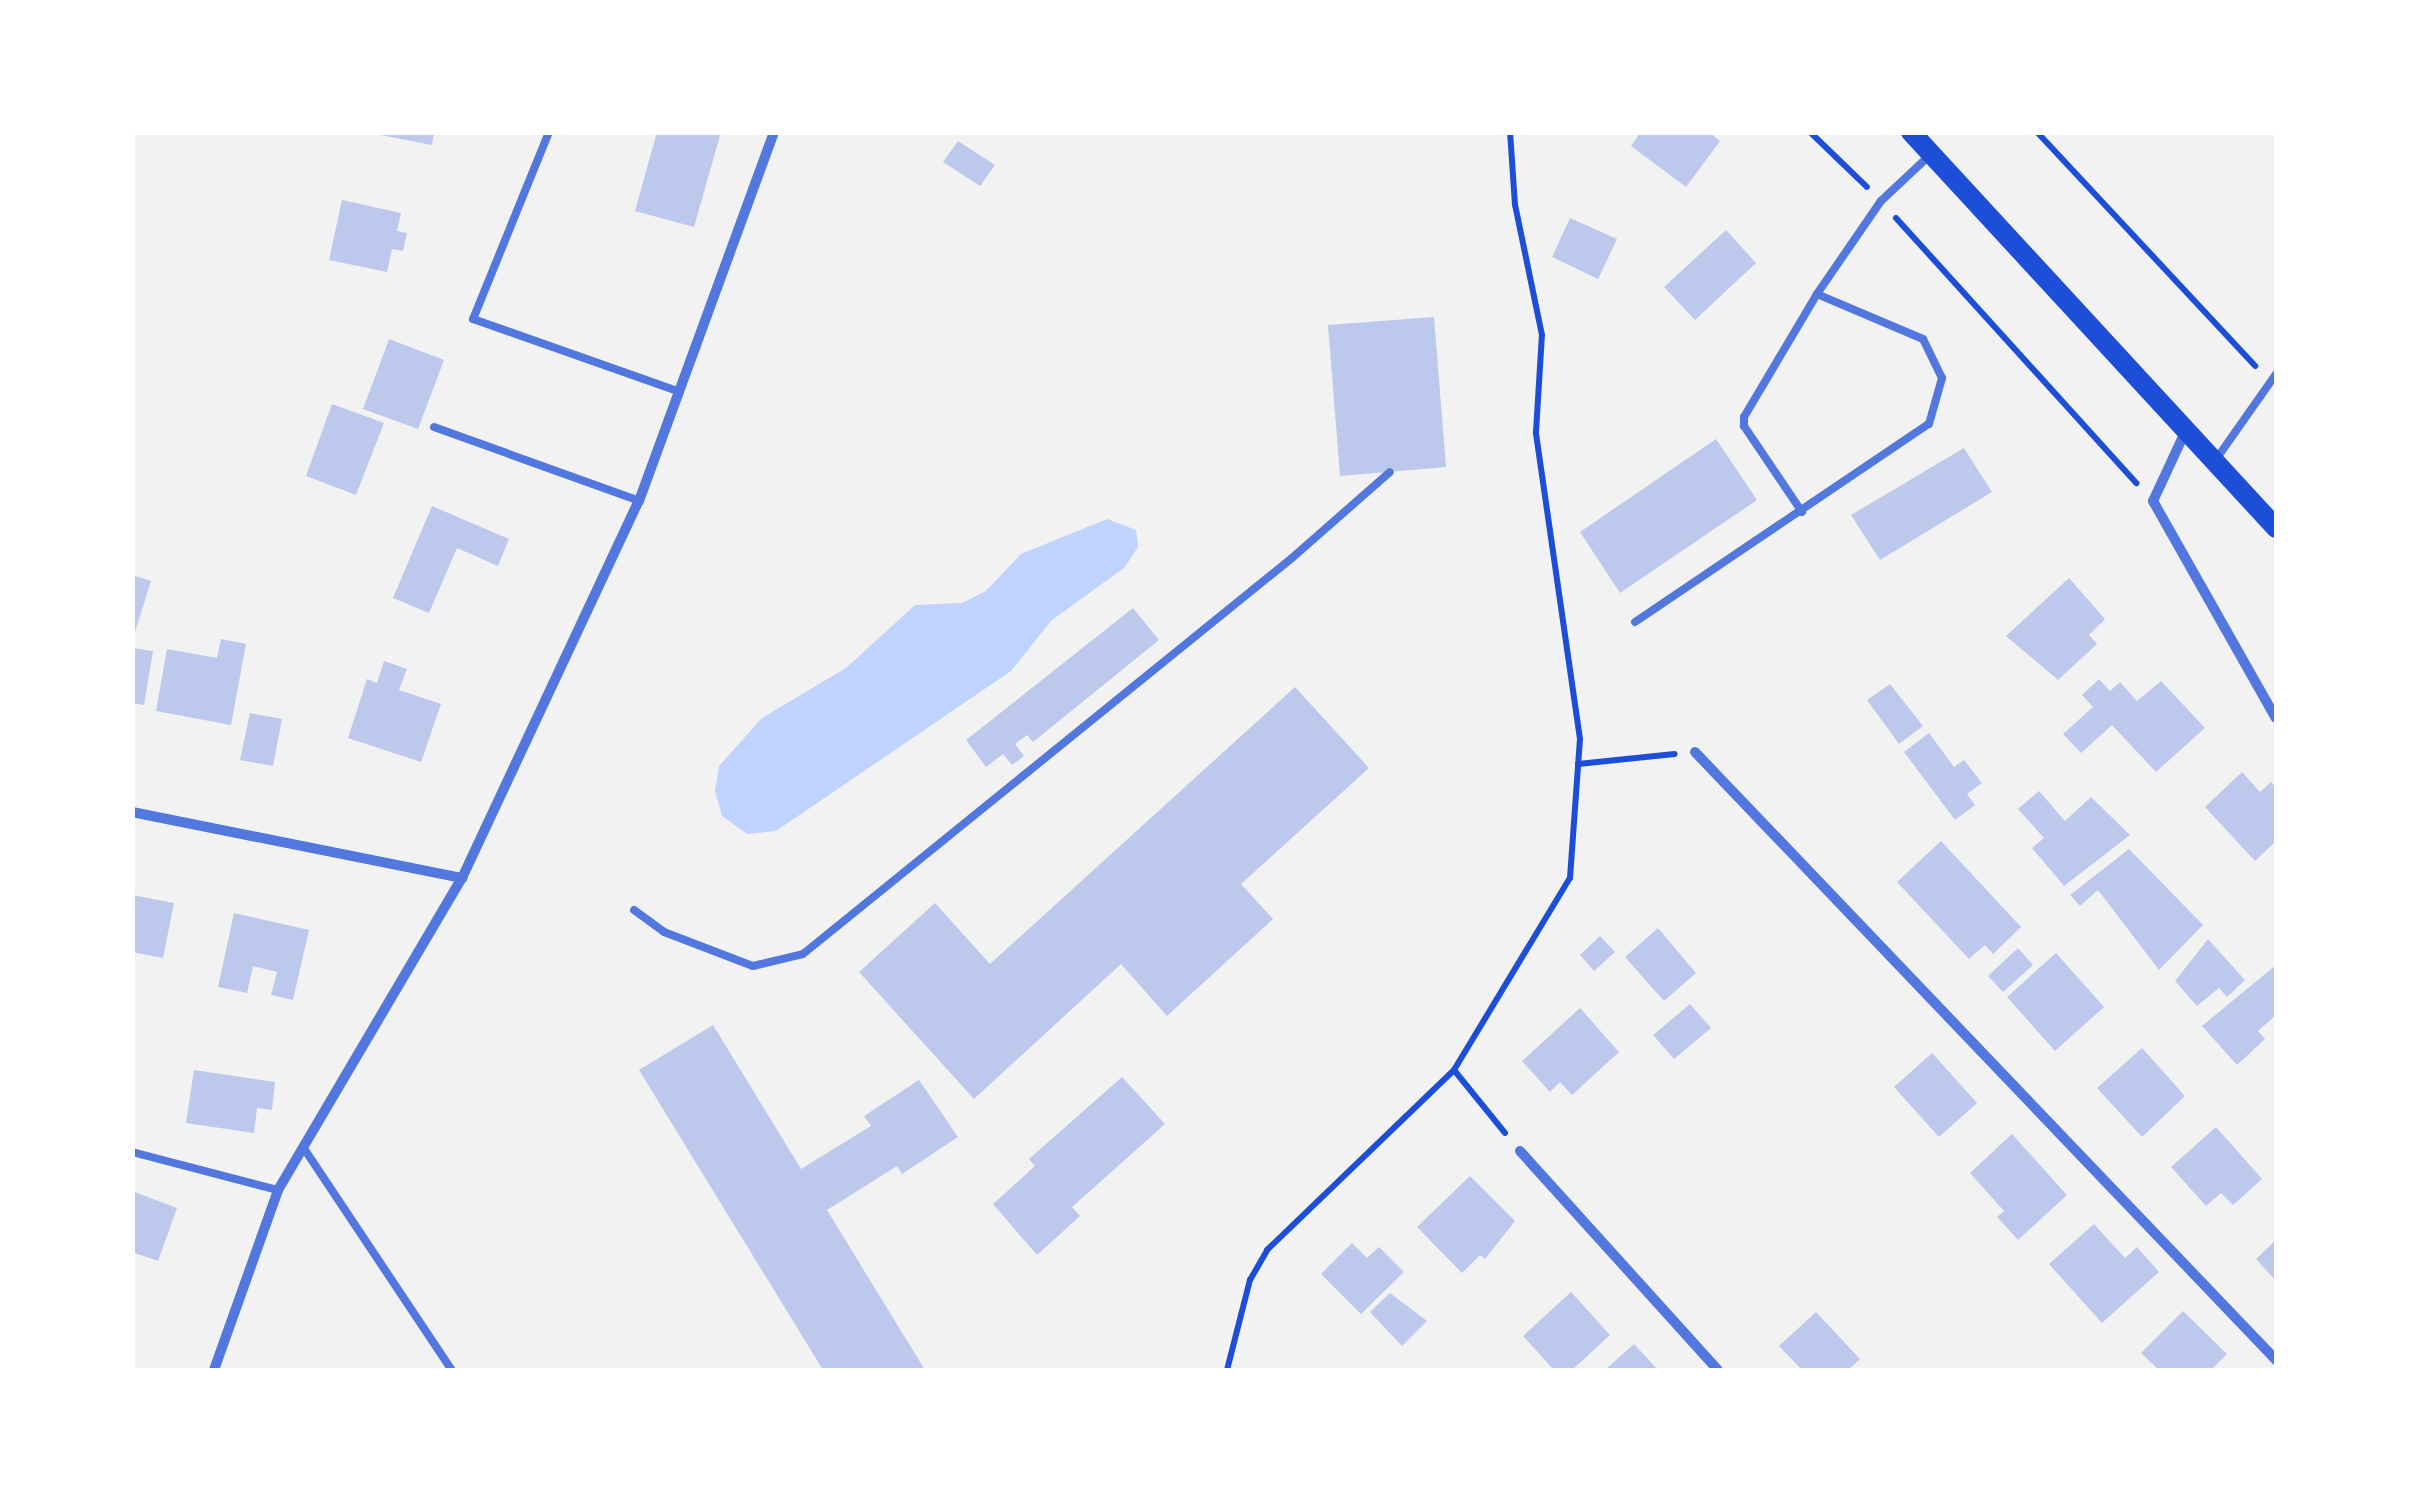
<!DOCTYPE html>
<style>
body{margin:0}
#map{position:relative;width:2409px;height:1503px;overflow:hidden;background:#f2f2f2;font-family:Barlow,sans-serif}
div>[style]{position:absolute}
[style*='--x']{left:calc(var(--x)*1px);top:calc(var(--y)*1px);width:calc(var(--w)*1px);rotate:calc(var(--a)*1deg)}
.water>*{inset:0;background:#bfd3fe}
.building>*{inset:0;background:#bdc9ec}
.path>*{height:6px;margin:-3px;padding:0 3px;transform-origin:3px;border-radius:3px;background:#1d4ed8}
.service>*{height:8px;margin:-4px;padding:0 4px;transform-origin:4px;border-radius:4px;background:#5277de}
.minor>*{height:10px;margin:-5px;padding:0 5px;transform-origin:5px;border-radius:5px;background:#5277de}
.secondary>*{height:20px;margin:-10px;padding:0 10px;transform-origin:10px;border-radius:10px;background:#1d4ed8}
span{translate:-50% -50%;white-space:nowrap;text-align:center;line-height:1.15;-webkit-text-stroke:9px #fff;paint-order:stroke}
.frame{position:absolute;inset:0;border:135px solid #fff;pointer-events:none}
</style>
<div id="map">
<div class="water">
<i style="clip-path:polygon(1107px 519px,1136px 530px,1138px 547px,1124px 568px,1052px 620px,1011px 671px,776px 831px,747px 834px,722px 816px,715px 791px,719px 766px,762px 718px,846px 668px,915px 605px,962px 603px,986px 591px,1021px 554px)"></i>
</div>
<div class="building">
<i style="clip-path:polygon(365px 132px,434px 132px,432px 145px)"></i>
<i style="clip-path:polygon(657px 132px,721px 132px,694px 227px,635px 211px)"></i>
<i style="clip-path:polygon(1641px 132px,1709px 132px,1720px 141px,1686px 187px,1631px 146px)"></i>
<i style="clip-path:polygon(958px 141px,995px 165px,980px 186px,943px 162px)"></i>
<i style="clip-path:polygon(342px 200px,401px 213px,397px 231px,407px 233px,403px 251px,392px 249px,387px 272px,329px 260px)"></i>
<i style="clip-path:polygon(1570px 218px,1617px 239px,1598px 279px,1552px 257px)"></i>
<i style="clip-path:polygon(1726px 230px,1756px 263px,1695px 320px,1664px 287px)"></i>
<i style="clip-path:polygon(1434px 317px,1446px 467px,1340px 476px,1328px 325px)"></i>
<i style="clip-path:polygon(389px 339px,444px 360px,418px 429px,363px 409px)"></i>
<i style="clip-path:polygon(332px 404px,384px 423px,356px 495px,306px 476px)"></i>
<i style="clip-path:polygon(1716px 439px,1757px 500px,1620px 593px,1580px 532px)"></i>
<i style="clip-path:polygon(1964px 448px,1992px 492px,1880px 560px,1851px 515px)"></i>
<i style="clip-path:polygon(432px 506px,509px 539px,498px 566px,457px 548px,429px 613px,393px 598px)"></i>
<i style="clip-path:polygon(132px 575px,151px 581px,133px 638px,132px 638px)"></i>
<i style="clip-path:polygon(2069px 578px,2105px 619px,2089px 635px,2097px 644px,2058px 680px,2006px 636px)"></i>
<i style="clip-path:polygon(1133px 608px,1159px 640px,1033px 742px,1027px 735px,1015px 744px,1024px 756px,1012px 765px,1003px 754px,986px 767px,966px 740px)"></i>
<i style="clip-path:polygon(221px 639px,246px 644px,231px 725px,156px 711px,167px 649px,217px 658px)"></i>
<i style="clip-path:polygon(132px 648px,153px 651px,144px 705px,132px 703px)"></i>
<i style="clip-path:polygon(384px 661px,407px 669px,399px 690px,441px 704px,421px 762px,348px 738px,367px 679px,377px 683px)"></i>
<i style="clip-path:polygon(2099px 679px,2110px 691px,2120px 682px,2137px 701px,2161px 681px,2205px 728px,2156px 772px,2112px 725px,2081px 753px,2063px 734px,2093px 707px,2082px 695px)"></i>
<i style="clip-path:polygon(1890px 684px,1923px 726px,1899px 744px,1867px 700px)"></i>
<i style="clip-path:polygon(1295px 687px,1369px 768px,1241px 884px,1273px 919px,1167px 1016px,1121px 964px,974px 1099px,859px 972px,935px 903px,990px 964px)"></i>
<i style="clip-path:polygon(250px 713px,282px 719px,273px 766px,240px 760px)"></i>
<i style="clip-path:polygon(1929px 733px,1954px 767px,1964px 760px,1982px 783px,1967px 794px,1975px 805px,1955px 820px,1904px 752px)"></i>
<i style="clip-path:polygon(2242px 772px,2260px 792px,2271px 782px,2276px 788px,2276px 841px,2255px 861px,2205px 807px)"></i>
<i style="clip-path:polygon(2039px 791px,2065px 821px,2091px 797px,2130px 835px,2064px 886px,2032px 848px,2044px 838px,2018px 809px)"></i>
<i style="clip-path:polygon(1941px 841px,2021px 927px,1993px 954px,1985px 945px,1969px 959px,1897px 882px)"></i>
<i style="clip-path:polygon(2129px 849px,2203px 925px,2159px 970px,2098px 890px,2080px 906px,2070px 895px)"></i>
<i style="clip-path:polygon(132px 895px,174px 903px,163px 958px,132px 952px)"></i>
<i style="clip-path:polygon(234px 913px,309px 930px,293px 1000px,271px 995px,277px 972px,253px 966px,247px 993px,218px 987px)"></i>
<i style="clip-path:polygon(1658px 928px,1696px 973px,1664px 1001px,1625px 957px)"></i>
<i style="clip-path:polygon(1600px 936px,1615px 952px,1594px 971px,1580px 955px)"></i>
<i style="clip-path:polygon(2208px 939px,2245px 980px,2227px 997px,2219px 988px,2197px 1006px,2175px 981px)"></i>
<i style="clip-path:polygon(2018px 948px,2033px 965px,2003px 992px,1988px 976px)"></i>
<i style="clip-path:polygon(2056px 953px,2104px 1007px,2055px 1051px,2007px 997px)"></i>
<i style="clip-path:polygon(2276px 965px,2276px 1015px,2258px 1031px,2265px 1039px,2237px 1065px,2202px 1026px)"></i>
<i style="clip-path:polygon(1690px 1004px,1711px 1028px,1674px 1059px,1653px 1035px)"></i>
<i style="clip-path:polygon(1580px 1008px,1619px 1052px,1572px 1095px,1560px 1082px,1550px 1092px,1522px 1061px)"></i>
<i style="clip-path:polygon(713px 1025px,801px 1169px,871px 1126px,864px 1116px,919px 1080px,958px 1137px,902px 1174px,897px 1166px,827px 1210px,925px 1370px,823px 1370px,639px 1070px)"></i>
<i style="clip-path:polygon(2142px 1048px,2185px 1096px,2142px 1137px,2097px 1088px)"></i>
<i style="clip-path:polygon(1932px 1053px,1977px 1103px,1939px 1137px,1894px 1087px)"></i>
<i style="clip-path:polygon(194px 1070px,275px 1082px,272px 1110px,257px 1108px,254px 1133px,186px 1123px)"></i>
<i style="clip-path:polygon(1122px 1077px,1165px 1124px,1072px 1207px,1080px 1216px,1037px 1255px,993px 1204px,1035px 1166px,1029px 1159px)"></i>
<i style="clip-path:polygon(2216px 1127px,2262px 1179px,2233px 1205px,2221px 1193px,2206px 1206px,2171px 1167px)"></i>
<i style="clip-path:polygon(2012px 1134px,2067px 1195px,2018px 1240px,1997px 1217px,2004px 1211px,1970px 1173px)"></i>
<i style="clip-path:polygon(1470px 1176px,1515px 1221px,1485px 1259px,1480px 1255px,1462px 1273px,1417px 1227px)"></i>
<i style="clip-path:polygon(132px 1191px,177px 1208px,158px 1261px,132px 1252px)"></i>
<i style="clip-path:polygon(2094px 1224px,2125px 1258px,2137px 1247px,2159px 1272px,2102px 1323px,2049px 1264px)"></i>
<i style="clip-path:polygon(2276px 1240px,2276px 1281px,2256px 1259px)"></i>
<i style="clip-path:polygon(1352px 1243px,1367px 1258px,1379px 1247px,1404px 1272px,1361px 1314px,1321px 1274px)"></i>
<i style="clip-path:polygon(1571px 1292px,1610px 1335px,1572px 1370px,1554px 1370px,1523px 1336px)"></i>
<i style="clip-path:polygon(1390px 1293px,1427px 1321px,1402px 1346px,1370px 1312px)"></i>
<i style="clip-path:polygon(2183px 1311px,2227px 1354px,2211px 1370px,2159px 1370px,2141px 1353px)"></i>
<i style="clip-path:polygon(1816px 1312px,1860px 1359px,1848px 1370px,1802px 1370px,1779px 1346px)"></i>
<i style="clip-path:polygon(1634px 1344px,1658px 1370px,1605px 1370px)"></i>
</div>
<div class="path">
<i style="--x:1810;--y:132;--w:79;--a:44"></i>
<i style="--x:2037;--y:132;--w:320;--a:47"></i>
<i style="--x:1896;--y:218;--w:358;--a:47.8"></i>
<i style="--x:1578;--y:764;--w:97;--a:-5.9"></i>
<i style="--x:1454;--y:1070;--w:224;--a:-58.9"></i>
<i style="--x:1570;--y:878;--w:139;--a:-85.9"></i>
<i style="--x:1580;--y:739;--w:310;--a:-98.2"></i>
<i style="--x:1536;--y:432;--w:97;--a:-86.5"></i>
<i style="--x:1542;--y:335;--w:133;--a:-101.7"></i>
<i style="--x:1515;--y:205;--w:73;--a:-93.9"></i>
<i style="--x:1227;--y:1370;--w:93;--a:-75.7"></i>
<i style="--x:1250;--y:1280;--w:34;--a:-60"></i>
<i style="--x:1267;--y:1250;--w:260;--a:-43.9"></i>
<i style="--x:1454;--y:1070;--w:81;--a:51"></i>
</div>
<div class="service">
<i style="--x:549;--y:132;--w:202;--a:112.1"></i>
<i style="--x:473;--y:319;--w:219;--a:19.4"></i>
<i style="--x:434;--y:427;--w:218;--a:19.8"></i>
<i style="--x:2217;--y:458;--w:103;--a:-54.9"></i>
<i style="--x:1802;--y:512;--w:104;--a:-124"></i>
<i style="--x:1744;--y:426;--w:9;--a:-90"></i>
<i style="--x:1744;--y:417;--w:143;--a:-59.3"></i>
<i style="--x:1635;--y:622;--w:354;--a:-34"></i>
<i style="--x:1929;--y:424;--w:48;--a:-74.2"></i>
<i style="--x:1942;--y:378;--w:43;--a:-116"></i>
<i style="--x:1923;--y:339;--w:115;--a:-157"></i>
<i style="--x:1817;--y:294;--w:113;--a:-55.5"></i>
<i style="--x:1881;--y:201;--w:69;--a:-43.2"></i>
<i style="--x:634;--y:910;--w:37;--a:36"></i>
<i style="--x:664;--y:932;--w:95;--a:20.9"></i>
<i style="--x:753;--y:966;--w:51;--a:-13.5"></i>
<i style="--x:803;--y:954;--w:629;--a:-39"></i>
<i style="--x:1292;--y:558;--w:130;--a:-41.3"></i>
<i style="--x:303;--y:1147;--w:268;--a:56.3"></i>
<i style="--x:132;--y:1152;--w:151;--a:14.6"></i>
</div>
<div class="minor">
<i style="--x:2186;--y:430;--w:78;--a:114.9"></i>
<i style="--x:2153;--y:501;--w:249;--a:60.5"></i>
<i style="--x:1695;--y:752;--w:841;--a:46.3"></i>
<i style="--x:132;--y:812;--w:337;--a:11.3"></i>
<i style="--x:1520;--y:1151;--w:295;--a:47.9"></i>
<i style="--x:214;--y:1370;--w:191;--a:-70.4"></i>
<i style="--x:278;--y:1190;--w:362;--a:-59.5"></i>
<i style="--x:462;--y:878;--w:416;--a:-64.9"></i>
<i style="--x:639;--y:501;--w:393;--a:-69.9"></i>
</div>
<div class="secondary">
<i style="--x:1911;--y:132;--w:539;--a:47.33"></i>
</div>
<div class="frame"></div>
</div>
